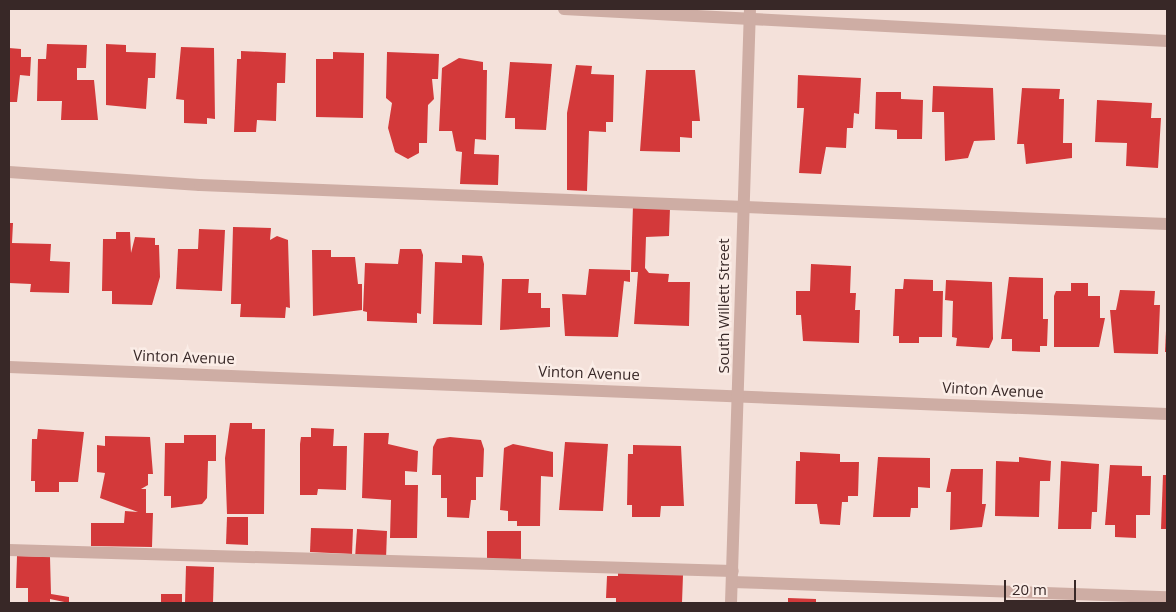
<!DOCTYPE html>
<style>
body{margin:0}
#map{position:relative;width:1176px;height:612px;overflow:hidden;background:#f4e1da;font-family:"Open Sans",sans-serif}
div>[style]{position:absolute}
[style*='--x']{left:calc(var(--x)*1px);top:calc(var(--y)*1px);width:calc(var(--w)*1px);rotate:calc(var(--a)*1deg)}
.building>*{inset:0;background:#d3393a}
.service>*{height:12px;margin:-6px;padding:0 6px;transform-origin:6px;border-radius:6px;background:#ceada4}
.minor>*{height:12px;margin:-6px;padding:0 6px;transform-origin:6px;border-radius:6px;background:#ceada4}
span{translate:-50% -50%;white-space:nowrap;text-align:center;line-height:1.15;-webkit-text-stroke:5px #fbede7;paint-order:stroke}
.street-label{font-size:15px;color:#382827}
.frame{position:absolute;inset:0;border:10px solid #382827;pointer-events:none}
.scale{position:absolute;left:1004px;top:580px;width:72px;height:22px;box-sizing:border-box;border:2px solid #382827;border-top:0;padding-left:6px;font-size:15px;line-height:18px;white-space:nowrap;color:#382827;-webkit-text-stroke:4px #fbede7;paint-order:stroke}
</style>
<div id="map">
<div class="building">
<i style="clip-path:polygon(47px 44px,87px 45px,86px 68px,77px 68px,77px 80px,94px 80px,98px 120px,61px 120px,62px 101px,37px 101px,38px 59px,46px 59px)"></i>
<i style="clip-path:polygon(106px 44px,126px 45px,126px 52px,156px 53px,155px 78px,148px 78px,146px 109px,106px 105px)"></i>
<i style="clip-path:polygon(181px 47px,214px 48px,215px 119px,207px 118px,207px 124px,184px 123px,184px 100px,176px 99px)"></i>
<i style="clip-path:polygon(9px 48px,21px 49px,21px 57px,31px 57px,30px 76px,20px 75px,17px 102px,9px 102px)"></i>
<i style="clip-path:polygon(241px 51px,286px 53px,285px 83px,277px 83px,276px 121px,257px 120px,256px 132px,234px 132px,237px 59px,241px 59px)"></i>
<i style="clip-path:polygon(333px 52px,364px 53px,363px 118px,316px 117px,316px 59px,333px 59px)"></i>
<i style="clip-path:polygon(387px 52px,439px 54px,438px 79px,432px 79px,434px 99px,428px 105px,427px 143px,419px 143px,419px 153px,408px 159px,395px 152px,388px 128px,392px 103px,386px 98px)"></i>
<i style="clip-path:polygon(459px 58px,483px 62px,483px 70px,487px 70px,486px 140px,475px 139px,474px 154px,499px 155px,498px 185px,460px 184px,462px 152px,456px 151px,452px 131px,439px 131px,442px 68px)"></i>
<i style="clip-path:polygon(510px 62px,552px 64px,546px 130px,515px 129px,515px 118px,505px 118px)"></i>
<i style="clip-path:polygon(576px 65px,592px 66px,591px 74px,614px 75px,613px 122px,606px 122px,606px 132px,589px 131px,587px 191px,567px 190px,567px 113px)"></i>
<i style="clip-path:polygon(646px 70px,695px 70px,700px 121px,692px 121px,692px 138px,680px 137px,680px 152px,640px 151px)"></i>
<i style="clip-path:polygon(798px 75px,861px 78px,859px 114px,854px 113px,853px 128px,847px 128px,846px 148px,826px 147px,821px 174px,799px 173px,804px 108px,797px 108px)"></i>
<i style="clip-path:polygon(933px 86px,993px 88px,995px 140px,974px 141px,968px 158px,945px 161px,944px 112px,932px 112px)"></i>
<i style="clip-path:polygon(1022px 88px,1060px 89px,1059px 99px,1064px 99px,1063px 143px,1072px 143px,1072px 158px,1026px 164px,1024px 144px,1017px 144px)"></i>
<i style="clip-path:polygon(876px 92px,901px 92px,901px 99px,923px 100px,922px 139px,897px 139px,897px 130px,875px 129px)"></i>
<i style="clip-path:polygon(1097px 100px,1152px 103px,1151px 118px,1161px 118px,1158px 168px,1126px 166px,1127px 143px,1095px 142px)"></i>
<i style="clip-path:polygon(633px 205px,670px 208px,669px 236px,646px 237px,645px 268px,649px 273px,669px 274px,668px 282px,690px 282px,689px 326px,634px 324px,638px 272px,631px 272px)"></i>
<i style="clip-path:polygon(9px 223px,13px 223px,12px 243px,51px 244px,50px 261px,70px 262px,69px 293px,30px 292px,31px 284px,9px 283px)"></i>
<i style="clip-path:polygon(233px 227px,271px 228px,270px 240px,277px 236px,288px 240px,290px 308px,286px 307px,285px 318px,240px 317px,241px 304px,231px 304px)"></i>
<i style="clip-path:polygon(199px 229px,225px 230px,222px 291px,176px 289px,178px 249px,198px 249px)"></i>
<i style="clip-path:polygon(116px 232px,130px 232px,131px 253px,135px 237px,155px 238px,155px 245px,159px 245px,160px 277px,152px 305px,112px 304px,112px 291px,102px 291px,103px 239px,116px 239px)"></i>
<i style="clip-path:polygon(400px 249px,421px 249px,423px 255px,421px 314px,417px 313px,417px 323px,367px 321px,367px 312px,363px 311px,365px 263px,398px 264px)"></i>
<i style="clip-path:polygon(312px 250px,331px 250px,331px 257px,355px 257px,358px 284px,362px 284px,362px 310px,313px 316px)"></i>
<i style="clip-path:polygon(462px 255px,482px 256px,484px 264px,482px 325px,433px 324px,435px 262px,462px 263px)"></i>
<i style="clip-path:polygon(811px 264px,851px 266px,850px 293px,856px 293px,855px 310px,860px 310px,859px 343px,803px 341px,801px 315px,796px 315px,796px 291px,810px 291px)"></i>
<i style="clip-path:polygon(589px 269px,630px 270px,630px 282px,624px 281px,618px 337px,565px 336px,562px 294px,586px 295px)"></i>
<i style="clip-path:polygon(1009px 277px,1043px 278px,1043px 319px,1048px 319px,1047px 346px,1040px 346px,1040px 352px,1012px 351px,1012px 339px,1001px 339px)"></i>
<i style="clip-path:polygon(502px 279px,529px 279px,528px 293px,541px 293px,541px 308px,550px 308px,550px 327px,500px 330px)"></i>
<i style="clip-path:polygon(904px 279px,933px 280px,933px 291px,943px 291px,942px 337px,919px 337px,919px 343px,899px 343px,899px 336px,893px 336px,895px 289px,903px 289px)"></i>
<i style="clip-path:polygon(946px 280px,992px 282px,993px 339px,989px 348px,956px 346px,957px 338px,952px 337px,953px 301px,945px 300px)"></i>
<i style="clip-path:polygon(1071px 283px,1088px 283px,1088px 296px,1100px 296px,1100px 318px,1105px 318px,1099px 347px,1054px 347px,1054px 296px,1056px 291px,1071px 291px)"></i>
<i style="clip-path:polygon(1120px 290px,1155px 291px,1154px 305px,1160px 305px,1158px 354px,1114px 353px,1110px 310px,1116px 310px)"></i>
<i style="clip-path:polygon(1166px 331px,1167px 331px,1167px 352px,1165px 352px)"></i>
<i style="clip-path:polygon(230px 423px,252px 423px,252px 429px,265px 429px,264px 514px,227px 514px,225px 458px)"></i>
<i style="clip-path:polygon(311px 428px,334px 429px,333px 446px,347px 446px,346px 490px,318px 489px,317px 495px,300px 495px,300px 444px,301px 437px,311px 437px)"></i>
<i style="clip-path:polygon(38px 429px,84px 432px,78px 482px,59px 482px,59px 492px,35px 492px,35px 481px,31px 481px,32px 439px,37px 439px)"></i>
<i style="clip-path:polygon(364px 433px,389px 433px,388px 444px,418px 451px,417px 472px,405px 471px,405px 485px,418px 485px,417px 538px,390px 538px,391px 500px,362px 498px)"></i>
<i style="clip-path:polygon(184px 435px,216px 435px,216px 461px,208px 461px,207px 498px,202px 504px,171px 508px,171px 496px,164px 496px,165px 443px,184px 443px)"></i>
<i style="clip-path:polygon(105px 436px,150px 437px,153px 474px,148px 474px,148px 485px,141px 489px,146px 489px,146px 513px,153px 513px,152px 547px,91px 546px,91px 523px,124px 523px,125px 511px,138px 512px,100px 498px,105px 473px,97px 472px,97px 445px,105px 446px)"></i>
<i style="clip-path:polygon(450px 437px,481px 440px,484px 449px,483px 477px,476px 477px,476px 500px,471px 500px,469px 518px,447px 517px,447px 498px,441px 498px,441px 475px,432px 475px,433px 447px,437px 439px)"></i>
<i style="clip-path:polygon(565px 442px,608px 444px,603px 511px,559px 510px)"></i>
<i style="clip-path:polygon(513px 444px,553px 452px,553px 477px,541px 476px,540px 526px,517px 526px,517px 521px,508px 521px,508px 511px,500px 510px,504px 448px)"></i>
<i style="clip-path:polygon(633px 445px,681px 446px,684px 506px,661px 506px,660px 517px,632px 517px,632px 505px,627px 505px,628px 454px,633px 454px)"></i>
<i style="clip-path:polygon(800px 452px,840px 454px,840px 462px,859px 462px,858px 496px,848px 496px,848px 502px,842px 502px,840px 525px,820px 524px,817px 504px,795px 504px,796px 461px,800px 461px)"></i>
<i style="clip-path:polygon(878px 457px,930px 458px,930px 488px,918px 487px,918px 508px,911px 508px,910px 517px,873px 517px)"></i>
<i style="clip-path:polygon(1019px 457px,1051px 461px,1050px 481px,1040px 481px,1039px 517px,995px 516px,996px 461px,1019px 462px)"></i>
<i style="clip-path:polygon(1061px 461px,1099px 464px,1097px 512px,1092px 512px,1091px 529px,1058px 529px)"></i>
<i style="clip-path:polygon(1110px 465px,1142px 466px,1142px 476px,1151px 476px,1150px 515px,1136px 515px,1136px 538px,1115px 537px,1115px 525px,1105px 525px)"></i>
<i style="clip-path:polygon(951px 469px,983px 469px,982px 504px,986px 504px,982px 527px,950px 530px,951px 492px,946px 492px)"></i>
<i style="clip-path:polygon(1163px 475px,1167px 475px,1167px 529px,1161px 529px)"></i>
<i style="clip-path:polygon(227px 517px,248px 517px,248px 545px,226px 544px)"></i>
<i style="clip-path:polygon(311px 528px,353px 529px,352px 554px,310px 552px)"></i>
<i style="clip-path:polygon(357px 529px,387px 531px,386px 559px,355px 558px)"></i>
<i style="clip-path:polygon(487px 531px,521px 531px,521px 560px,487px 559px)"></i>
<i style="clip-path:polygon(17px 556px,50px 557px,51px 594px,69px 597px,69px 603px,50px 599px,50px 603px,28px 603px,28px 588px,16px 588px)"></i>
<i style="clip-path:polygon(186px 566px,214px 567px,213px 603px,185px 603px)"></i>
<i style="clip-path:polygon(618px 572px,683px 575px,682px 603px,616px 603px,616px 598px,606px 598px,607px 576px,618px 576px)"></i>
<i style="clip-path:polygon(161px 594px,182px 594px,182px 603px,161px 603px)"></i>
<i style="clip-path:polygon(788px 598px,816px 599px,816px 603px,788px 603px)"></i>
<i style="clip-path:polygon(1026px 601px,1045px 601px,1045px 603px,1026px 603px)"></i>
</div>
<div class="service">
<i style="--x:9;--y:172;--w:191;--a:3.9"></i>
<i style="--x:200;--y:185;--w:968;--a:2.31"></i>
<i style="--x:9;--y:550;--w:724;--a:1.66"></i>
<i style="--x:732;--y:582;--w:435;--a:2"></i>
</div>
<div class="minor">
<i style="--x:564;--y:9;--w:604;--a:3.04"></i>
<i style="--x:9;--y:367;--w:1159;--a:2.32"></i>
<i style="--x:731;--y:603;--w:594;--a:-88.17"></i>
</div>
<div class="street-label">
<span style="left:724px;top:306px;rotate:-90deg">South Willett Street</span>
<span style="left:184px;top:357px;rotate:2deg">Vinton Avenue</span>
<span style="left:589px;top:373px;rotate:2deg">Vinton Avenue</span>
<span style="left:993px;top:390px;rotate:3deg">Vinton Avenue</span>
</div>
<div class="frame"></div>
<div class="scale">20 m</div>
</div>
